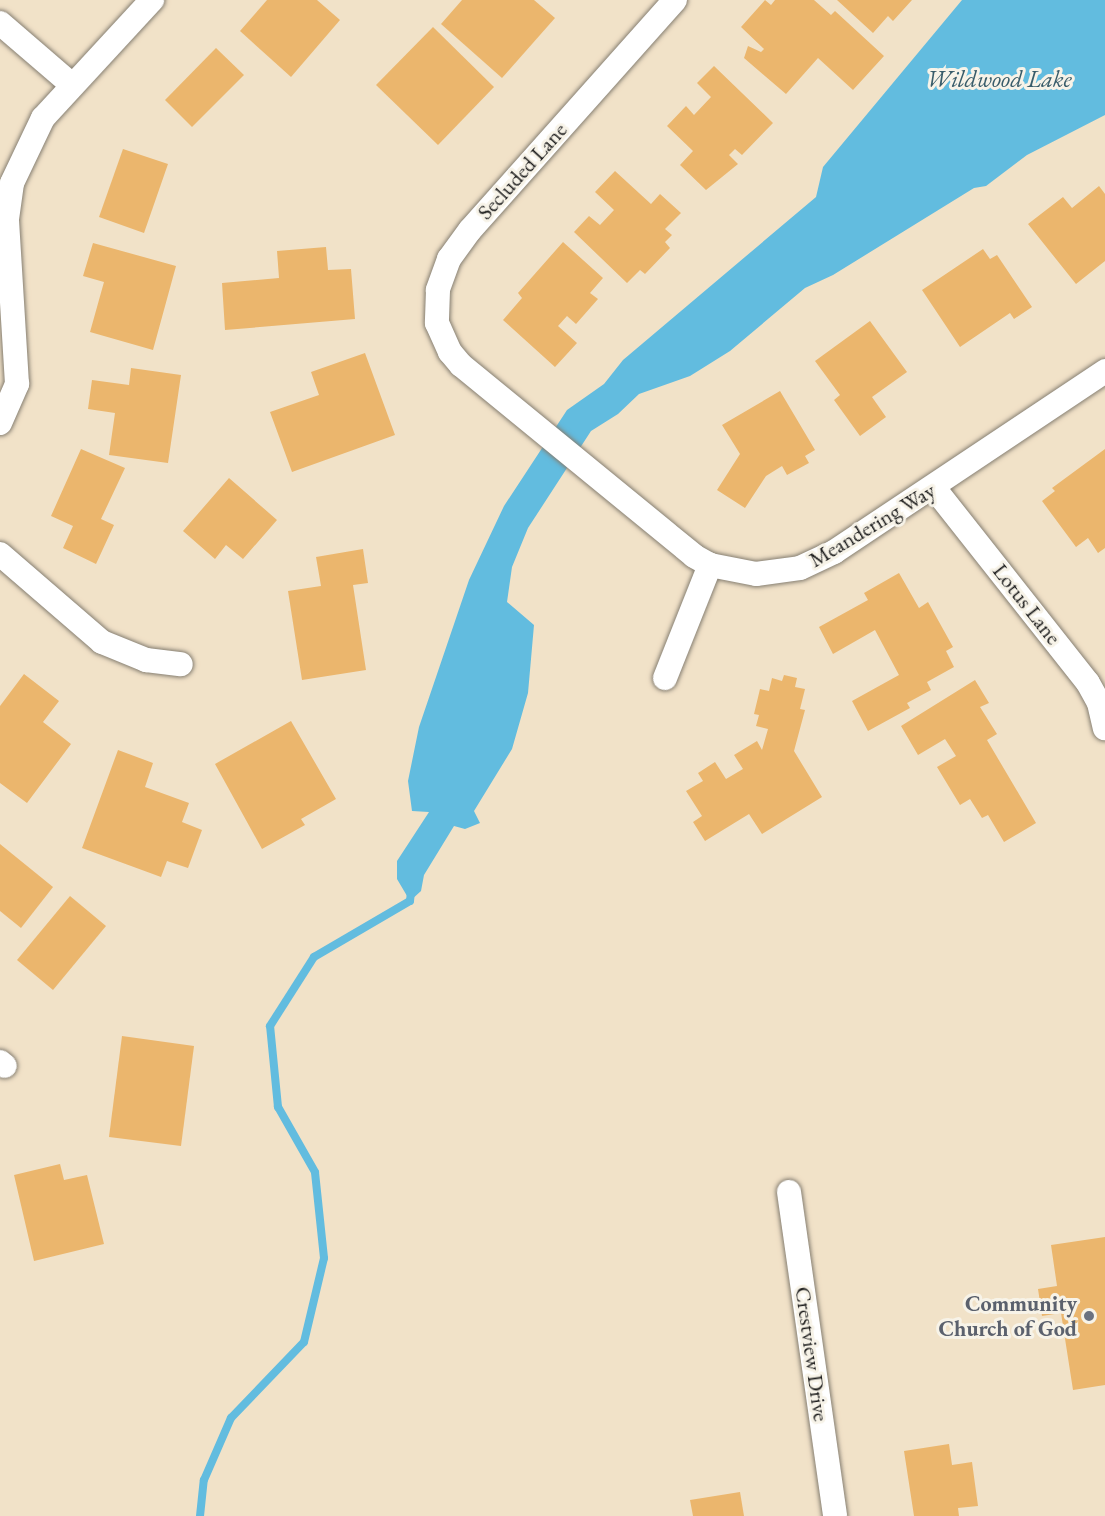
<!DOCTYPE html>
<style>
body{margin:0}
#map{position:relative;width:1105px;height:1516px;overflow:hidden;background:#f1e2c8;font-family:"EB Garamond",serif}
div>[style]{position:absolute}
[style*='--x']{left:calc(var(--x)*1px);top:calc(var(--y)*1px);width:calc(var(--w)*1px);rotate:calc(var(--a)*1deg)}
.water>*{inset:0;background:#62bcdf}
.stream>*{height:8px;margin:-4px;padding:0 4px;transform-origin:4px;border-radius:4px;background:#62bcdf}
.building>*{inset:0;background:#ebb66d}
.roads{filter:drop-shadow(0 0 2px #867f72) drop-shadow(0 0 2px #867f72)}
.minor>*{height:24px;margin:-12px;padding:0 12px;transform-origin:12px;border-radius:12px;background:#fff}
.dots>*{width:16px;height:16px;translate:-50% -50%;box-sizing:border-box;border:3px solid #f7f3e8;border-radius:50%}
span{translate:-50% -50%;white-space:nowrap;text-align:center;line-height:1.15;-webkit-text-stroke:6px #f7f3e8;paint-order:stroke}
.street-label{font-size:22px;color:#1c1c1c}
.worship-label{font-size:22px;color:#5b616d;font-weight:700}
.right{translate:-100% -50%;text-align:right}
.water-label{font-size:24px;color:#385c6a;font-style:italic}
</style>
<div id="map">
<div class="water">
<i style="clip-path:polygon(962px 0,1105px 0,1105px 115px,1027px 155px,986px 186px,974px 188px,833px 275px,805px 288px,730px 351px,690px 376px,639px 394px,618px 414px,591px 431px,528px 528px,512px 567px,507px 602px,534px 625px,528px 693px,512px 749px,474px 811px,480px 823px,465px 829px,454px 826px,424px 875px,421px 891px,410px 901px,397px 879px,397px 861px,429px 812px,412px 811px,408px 781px,419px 727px,469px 580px,504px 506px,567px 410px,604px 384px,623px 360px,816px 197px,823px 167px)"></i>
</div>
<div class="stream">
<i style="--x:200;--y:1516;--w:36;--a:-84"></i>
<i style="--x:204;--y:1480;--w:68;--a:-66.5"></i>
<i style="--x:231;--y:1418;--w:105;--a:-46.2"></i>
<i style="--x:304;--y:1342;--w:86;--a:-76.6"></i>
<i style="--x:324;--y:1258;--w:86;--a:-96"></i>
<i style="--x:315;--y:1172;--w:75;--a:-119.6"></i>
<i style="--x:278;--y:1107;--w:81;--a:-95.6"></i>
<i style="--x:270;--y:1026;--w:82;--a:-57.5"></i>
<i style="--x:314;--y:957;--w:111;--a:-30.3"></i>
<i style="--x:410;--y:901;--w:9;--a:-84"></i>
</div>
<div class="building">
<i style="clip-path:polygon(267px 0,317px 0,340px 20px,291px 77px,240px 31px)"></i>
<i style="clip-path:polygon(462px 0,534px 0,555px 18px,502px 78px,441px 24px)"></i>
<i style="clip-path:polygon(765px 0,771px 5px,775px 0,814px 0,831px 15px,835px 11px,884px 56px,853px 90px,818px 58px,786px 94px,744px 58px,748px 46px,761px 52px,764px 49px,741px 27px)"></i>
<i style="clip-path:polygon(837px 0,912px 0,893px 21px,888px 16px,873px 33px)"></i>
<i style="clip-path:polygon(433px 27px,494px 87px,438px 145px,376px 85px)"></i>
<i style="clip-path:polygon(216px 48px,244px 75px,192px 127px,165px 100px)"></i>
<i style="clip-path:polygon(714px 66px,773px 123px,742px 155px,735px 149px,729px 155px,738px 164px,706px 190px,680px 165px,693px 151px,667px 126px,686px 106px,694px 115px,711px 97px,697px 83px)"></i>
<i style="clip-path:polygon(123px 149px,168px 164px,144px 233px,99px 217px)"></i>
<i style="clip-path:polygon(615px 171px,651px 204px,660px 194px,681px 213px,665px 229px,672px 235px,665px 242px,670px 248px,645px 274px,640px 270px,627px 283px,574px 232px,589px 216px,600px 225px,614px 210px,595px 192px)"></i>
<i style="clip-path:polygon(1099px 186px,1105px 194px,1105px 261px,1076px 284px,1028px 224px,1063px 197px,1072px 208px)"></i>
<i style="clip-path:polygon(563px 242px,603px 278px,590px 293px,598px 299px,576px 324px,567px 316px,558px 326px,577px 343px,555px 367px,503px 320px,522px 298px,518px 293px)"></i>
<i style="clip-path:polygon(93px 243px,176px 266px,153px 350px,90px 332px,104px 282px,83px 276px)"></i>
<i style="clip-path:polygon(326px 247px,328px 270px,351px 269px,355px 319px,225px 330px,222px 283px,279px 278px,277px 251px)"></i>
<i style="clip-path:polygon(983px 249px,990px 259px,997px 255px,1032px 307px,1014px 319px,1010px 313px,960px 347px,922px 290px)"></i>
<i style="clip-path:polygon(870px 321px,907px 372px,872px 397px,886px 417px,860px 436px,834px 400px,840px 395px,815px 361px)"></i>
<i style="clip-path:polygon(365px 353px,395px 435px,292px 472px,270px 412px,319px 395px,311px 372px)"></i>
<i style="clip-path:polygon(131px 368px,181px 375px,168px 463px,109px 455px,115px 413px,88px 409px,92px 380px,129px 385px)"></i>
<i style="clip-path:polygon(780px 391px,815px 450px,805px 456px,809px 463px,787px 475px,782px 466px,766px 476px,745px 508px,717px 490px,740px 454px,722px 425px)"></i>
<i style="clip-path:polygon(81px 449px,125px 468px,101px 519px,114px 525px,96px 564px,63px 548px,73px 526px,51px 516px)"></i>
<i style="clip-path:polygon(1105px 449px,1105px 548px,1098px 553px,1088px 538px,1076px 547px,1042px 501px,1055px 491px,1052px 488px)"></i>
<i style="clip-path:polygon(229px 478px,277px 520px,243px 559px,226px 545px,215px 559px,183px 531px)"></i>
<i style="clip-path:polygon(363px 549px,368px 583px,353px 585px,366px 670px,302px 680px,288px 591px,321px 586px,316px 557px)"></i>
<i style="clip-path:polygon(899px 573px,919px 608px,928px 602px,953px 647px,946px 651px,954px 667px,927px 682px,931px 690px,907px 703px,910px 708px,868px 731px,852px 701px,899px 675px,875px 630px,833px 654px,819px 627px,868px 600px,864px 593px)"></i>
<i style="clip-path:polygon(24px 674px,59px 701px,43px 722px,71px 744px,27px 803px,0 783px,0 706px)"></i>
<i style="clip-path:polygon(784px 675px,797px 678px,795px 687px,805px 689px,800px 709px,805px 710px,794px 751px,822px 797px,762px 834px,749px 814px,705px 841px,693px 822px,702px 816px,686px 791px,703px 781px,698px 773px,715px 762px,726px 779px,743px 769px,734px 755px,757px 741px,762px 750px,768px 729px,756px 726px,759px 715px,754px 714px,760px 689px,769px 691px,772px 678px,782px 681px)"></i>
<i style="clip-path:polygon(975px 680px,989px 703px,980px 707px,997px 734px,987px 740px,1036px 823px,1004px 842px,988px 815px,982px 818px,970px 799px,960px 805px,937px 767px,956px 756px,945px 739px,918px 755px,901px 726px)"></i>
<i style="clip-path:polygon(291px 721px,336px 799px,301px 819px,305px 825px,262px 849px,215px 764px)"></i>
<i style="clip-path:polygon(118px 750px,153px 763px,145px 787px,189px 803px,182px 822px,202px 830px,188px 868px,167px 861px,161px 877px,82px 848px)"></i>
<i style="clip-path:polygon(0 844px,53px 887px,21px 928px,0 911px)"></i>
<i style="clip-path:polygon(70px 896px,106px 926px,53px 990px,17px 960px)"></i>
<i style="clip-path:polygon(122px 1036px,194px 1046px,181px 1146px,109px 1137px)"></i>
<i style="clip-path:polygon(60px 1164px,64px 1180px,87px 1175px,104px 1244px,34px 1261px,14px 1175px)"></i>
<i style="clip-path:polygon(1105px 1237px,1105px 1385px,1073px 1390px,1061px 1313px,1042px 1316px,1038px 1289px,1057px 1286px,1051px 1245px)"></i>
<i style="clip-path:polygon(949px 1444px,952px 1465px,972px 1462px,978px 1506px,958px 1508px,959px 1516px,914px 1516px,904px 1451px)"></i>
<i style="clip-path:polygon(740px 1492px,744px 1516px,693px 1516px,690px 1500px)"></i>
</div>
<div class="roads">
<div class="minor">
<i style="--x:675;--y:0;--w:308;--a:131.7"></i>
<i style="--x:470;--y:230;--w:36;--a:126"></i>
<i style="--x:449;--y:259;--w:33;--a:110"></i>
<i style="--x:438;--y:290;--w:33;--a:92"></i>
<i style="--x:437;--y:323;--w:32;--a:66"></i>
<i style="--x:450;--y:352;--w:17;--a:50"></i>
<i style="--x:461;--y:365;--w:301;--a:39.3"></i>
<i style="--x:694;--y:556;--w:18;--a:29"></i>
<i style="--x:710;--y:565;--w:47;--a:11.1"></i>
<i style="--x:756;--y:574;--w:44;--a:-7.8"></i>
<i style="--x:800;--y:568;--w:38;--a:-25"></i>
<i style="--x:834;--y:552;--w:326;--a:-33.7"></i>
<i style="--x:0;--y:23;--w:95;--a:40.7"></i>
<i style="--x:0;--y:423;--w:43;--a:-66.4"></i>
<i style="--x:17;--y:384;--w:165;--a:-93.5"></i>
<i style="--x:7;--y:219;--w:36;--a:-82"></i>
<i style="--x:12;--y:183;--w:72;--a:-64.5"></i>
<i style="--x:43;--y:118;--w:161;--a:-47.3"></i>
<i style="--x:934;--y:488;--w:248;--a:51.7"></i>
<i style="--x:1088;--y:683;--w:23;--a:61"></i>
<i style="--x:1099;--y:703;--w:26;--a:77"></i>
<i style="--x:0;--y:554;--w:135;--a:40.8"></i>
<i style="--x:102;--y:642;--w:48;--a:22.2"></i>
<i style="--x:146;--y:660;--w:35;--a:7"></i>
<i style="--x:665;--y:678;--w:122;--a:-68.3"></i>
<i style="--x:0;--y:1062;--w:6;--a:39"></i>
<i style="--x:789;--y:1192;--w:327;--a:81.9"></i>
</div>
</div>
<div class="dots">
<i style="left:1089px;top:1316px;background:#6b7280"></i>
</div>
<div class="street-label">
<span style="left:522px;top:171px;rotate:-48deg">Secluded Lane</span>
<span style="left:872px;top:525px;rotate:-31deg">Meandering Way</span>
<span style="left:1027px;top:604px;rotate:52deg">Lotus Lane</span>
<span style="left:812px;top:1354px;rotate:82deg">Crestview Drive</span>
</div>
<div class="worship-label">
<span class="right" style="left:1077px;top:1316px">Community<br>Church of God</span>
</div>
<div class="water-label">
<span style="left:999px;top:79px">Wildwood Lake</span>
</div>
</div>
